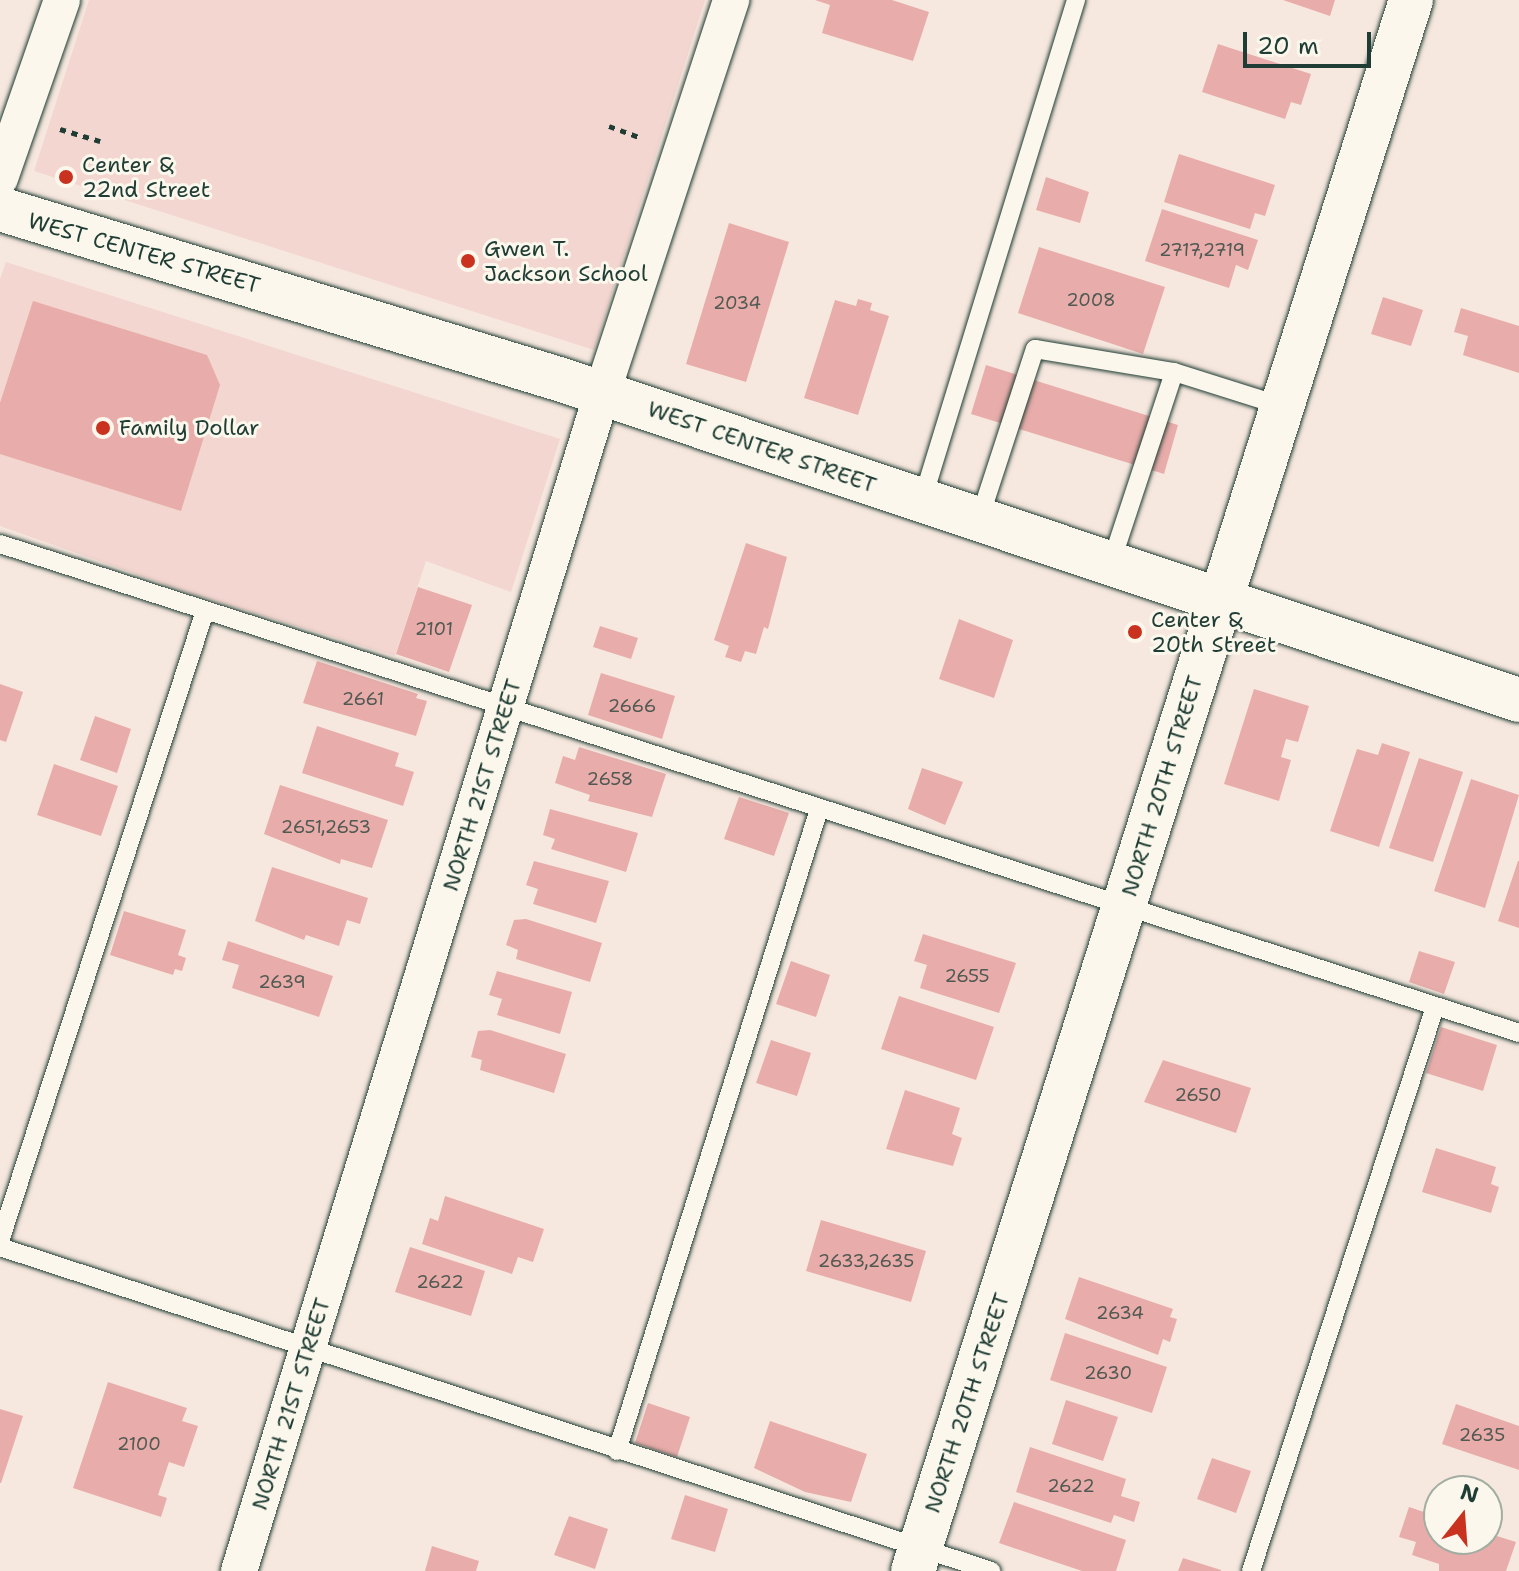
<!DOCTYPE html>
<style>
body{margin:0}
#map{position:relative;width:1519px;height:1571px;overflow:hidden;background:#f7e8df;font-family:"Shantell Sans",sans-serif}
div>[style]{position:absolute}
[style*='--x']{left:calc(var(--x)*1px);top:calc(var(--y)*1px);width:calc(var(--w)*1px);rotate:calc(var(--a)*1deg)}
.built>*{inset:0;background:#f2d6cf}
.building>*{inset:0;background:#e8adaa}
.path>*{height:5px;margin-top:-2.5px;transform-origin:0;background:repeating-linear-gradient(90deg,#1f3d34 0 6px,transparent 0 12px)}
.roads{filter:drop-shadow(0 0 2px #1f3d34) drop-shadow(0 0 2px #1f3d34)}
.lane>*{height:18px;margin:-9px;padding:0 9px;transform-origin:9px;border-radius:9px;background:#fbf7ec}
.street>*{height:36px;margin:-18px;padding:0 18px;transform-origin:18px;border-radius:18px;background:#fbf7ec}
.secondary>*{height:44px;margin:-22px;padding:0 22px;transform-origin:22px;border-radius:22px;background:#fbf7ec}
.dots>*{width:22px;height:22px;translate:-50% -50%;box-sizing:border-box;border:4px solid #fbf7ec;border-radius:50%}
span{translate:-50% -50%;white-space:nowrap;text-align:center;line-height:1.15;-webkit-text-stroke:6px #fbf7ec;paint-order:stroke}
.number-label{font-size:18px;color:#515952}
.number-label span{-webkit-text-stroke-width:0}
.poi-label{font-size:22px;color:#1f3d34}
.left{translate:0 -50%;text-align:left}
.street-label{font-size:22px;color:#1f3d34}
.north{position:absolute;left:1423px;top:1475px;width:80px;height:80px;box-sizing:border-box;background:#fbf7ec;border:2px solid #a3ada2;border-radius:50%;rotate:17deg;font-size:22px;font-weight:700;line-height:32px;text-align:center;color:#1f3d34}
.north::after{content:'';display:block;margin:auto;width:28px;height:36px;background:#c8321e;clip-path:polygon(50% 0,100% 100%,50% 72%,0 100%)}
.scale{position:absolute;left:1243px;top:32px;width:128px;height:36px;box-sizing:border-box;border:4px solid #1f3d34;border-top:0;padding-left:10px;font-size:24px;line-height:28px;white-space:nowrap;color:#1f3d34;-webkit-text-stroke:6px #fbf7ec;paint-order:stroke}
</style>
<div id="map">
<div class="built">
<i style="clip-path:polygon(89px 0,705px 0,594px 350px,34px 171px)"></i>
<i style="clip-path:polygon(6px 262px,560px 439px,511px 592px,426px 561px,395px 656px,189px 593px,0 526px,0 279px)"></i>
</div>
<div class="building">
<i style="clip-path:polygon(815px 0,892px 0,929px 12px,913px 61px,822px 33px,830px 5px)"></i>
<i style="clip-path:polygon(1283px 0,1335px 0,1330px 16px)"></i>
<i style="clip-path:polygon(1218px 44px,1311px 74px,1301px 105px,1291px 102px,1285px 119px,1202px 92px)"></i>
<i style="clip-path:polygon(1179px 154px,1275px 185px,1265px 216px,1255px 213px,1250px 229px,1164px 202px)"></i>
<i style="clip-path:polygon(1046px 177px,1089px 192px,1080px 223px,1036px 210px)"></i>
<i style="clip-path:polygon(1162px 209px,1258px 240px,1248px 270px,1236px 265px,1229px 288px,1145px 261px)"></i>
<i style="clip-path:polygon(729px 223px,789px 242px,746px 382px,686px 364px)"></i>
<i style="clip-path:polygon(1039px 247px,1165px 287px,1143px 354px,1018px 313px)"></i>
<i style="clip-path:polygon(1383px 297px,1423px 310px,1411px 346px,1371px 334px)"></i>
<i style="clip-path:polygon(858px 299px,872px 303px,870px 310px,889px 316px,858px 415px,804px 398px,835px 300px,856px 306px)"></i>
<i style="clip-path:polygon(33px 301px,207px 355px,220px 385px,181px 511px,0 454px,0 403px)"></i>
<i style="clip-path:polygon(1461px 308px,1519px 326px,1519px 373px,1463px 355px,1468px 336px,1454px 332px)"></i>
<i style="clip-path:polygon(986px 365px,1178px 425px,1164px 474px,971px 414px)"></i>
<i style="clip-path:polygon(746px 543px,787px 557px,768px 629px,764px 627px,756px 654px,745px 651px,741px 662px,725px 657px,729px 646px,714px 640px)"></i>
<i style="clip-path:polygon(418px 587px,472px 605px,449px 672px,396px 654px)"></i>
<i style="clip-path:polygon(959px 619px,1013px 640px,994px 698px,939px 679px)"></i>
<i style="clip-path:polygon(600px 626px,638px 638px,631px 659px,593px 647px)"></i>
<i style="clip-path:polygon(317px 661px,418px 694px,416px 698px,427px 701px,416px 736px,303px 703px)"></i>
<i style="clip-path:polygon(601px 673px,675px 696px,662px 739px,588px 715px)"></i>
<i style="clip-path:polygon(0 684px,23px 692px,6px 742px,0 740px)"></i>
<i style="clip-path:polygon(1254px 689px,1309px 706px,1298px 742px,1286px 739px,1281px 757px,1291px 760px,1279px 801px,1224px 784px)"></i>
<i style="clip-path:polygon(95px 716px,131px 729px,117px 773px,80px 760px)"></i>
<i style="clip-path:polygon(317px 726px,399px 753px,395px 766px,414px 772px,403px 806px,302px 773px)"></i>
<i style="clip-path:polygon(1382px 743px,1410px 752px,1379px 847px,1330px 831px,1357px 749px,1378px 755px)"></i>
<i style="clip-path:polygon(579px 747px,666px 774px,652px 817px,588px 801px,590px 795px,555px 783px,563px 756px,575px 760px)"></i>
<i style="clip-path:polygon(1419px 758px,1463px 772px,1433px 862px,1389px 848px)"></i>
<i style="clip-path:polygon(54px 764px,118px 786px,101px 836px,37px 815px)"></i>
<i style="clip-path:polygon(922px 768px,963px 782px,945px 825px,908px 809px)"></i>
<i style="clip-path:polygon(1471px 779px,1519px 795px,1485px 908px,1434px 891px)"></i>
<i style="clip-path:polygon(280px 785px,388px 820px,372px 868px,341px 859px,340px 864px,264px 834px)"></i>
<i style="clip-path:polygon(739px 797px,789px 813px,774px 856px,724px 839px)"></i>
<i style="clip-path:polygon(550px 809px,638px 833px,626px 872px,551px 849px,555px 839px,543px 835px)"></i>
<i style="clip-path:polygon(534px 861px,609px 881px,596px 923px,533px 904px,538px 889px,526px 885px)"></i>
<i style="clip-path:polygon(1518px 861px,1519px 861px,1519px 928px,1498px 921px)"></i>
<i style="clip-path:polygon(272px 867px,368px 898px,360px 924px,347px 920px,339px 946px,306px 935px,304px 940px,255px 921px)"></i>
<i style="clip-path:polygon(124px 911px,186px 930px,178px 955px,186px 958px,182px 971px,175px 969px,173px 975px,110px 955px)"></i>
<i style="clip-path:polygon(526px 919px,602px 943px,590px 982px,516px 959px,518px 950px,506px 945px,514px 920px)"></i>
<i style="clip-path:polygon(923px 934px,1016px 963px,999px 1013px,920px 988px,927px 965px,914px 961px)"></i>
<i style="clip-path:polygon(228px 941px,333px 976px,319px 1017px,232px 988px,239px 965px,222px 960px)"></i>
<i style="clip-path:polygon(1419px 951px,1455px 962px,1444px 994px,1409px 982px)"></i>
<i style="clip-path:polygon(791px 961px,830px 975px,816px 1017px,776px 1004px)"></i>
<i style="clip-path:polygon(497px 971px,572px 992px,560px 1034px,497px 1015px,502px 999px,489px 995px)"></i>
<i style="clip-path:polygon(899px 996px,994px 1027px,976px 1080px,881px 1049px)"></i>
<i style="clip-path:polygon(1441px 1027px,1497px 1045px,1483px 1091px,1426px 1073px)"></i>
<i style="clip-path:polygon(490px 1030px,566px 1054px,554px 1093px,480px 1070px,482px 1060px,471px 1057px,478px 1031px)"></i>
<i style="clip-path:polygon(771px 1040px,811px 1053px,797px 1096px,756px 1083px)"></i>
<i style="clip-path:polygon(1163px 1060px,1251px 1088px,1236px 1133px,1144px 1102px)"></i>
<i style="clip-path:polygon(905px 1090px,960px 1108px,952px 1134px,962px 1138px,953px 1166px,886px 1149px)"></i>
<i style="clip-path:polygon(1436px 1148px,1496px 1167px,1491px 1184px,1499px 1187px,1491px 1213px,1422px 1192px)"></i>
<i style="clip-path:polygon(445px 1196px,544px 1229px,533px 1262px,518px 1257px,512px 1274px,422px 1244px,430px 1218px,438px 1221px)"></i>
<i style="clip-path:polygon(821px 1220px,926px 1251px,911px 1302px,806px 1271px)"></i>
<i style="clip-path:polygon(410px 1247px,485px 1271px,471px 1316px,395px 1292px)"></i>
<i style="clip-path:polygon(1079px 1277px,1173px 1309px,1170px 1317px,1177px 1319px,1170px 1342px,1163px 1339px,1158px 1355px,1065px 1319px)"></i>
<i style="clip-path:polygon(1065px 1333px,1167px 1367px,1152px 1413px,1050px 1380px)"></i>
<i style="clip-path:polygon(108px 1382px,187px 1408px,182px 1421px,198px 1426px,184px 1467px,169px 1462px,158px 1495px,167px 1498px,161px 1517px,73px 1488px)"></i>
<i style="clip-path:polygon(1066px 1400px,1118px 1417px,1103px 1461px,1052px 1444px)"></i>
<i style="clip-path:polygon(648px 1403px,690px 1417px,677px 1457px,635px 1443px)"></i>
<i style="clip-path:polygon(1456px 1404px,1519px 1426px,1519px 1470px,1442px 1444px)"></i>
<i style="clip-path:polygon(0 1409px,23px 1416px,1px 1483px,0 1483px)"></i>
<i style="clip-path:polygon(770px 1421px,867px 1454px,851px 1502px,805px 1492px,754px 1468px)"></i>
<i style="clip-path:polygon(1030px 1447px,1126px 1479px,1121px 1496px,1140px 1502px,1134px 1522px,1114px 1515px,1111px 1523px,1016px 1492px)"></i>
<i style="clip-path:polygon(1212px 1458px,1251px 1471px,1236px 1513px,1197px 1499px)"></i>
<i style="clip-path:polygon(685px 1495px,728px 1509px,715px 1552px,671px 1539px)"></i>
<i style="clip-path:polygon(1014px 1502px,1126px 1540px,1116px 1571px,1082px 1571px,999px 1543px)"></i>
<i style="clip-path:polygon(1409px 1507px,1439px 1517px,1439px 1539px,1487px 1539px,1487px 1533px,1516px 1542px,1506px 1571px,1439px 1571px,1439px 1564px,1412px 1555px,1416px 1542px,1399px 1537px)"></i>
<i style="clip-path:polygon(569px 1516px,608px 1529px,595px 1569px,554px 1555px)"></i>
<i style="clip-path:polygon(432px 1546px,479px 1561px,476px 1571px,425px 1571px)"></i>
<i style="clip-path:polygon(1183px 1558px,1221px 1570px,1221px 1571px,1178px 1571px)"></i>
</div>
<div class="path">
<i style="--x:609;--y:126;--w:33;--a:20"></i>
<i style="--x:60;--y:129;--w:42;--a:16.7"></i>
</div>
<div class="roads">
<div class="lane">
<i style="--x:922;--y:501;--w:524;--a:-72.91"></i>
<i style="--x:979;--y:520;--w:180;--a:-71.9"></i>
<i style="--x:1035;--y:349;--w:141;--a:9.4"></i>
<i style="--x:1174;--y:372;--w:113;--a:17.5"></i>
<i style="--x:0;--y:544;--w:1596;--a:17.84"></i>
<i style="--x:1111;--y:563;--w:201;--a:-71.7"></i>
<i style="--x:0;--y:1241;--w:663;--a:-71.98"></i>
<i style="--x:0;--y:1247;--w:1043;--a:18.1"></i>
<i style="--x:617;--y:1451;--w:673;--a:-72.53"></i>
<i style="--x:1251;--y:1571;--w:593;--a:-71.93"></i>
</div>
<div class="street">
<i style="--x:0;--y:178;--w:188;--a:-70.8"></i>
<i style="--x:239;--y:1571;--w:1233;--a:-72.87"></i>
<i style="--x:602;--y:393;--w:414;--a:-71.8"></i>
</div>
<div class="secondary">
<i style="--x:0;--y:209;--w:587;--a:16.92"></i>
<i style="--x:562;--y:380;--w:1009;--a:18.49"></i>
<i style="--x:913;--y:1571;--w:1648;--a:-72.41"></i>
</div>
</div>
<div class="dots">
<i style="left:66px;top:177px;background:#c8321e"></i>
<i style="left:468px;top:261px;background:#c8321e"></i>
<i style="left:103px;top:428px;background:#c8321e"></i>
<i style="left:1135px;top:632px;background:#c8321e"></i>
</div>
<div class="number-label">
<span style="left:1202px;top:250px">2717,2719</span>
<span style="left:1091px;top:300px">2008</span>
<span style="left:737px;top:303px">2034</span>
<span style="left:434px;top:629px">2101</span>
<span style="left:363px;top:699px">2661</span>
<span style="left:632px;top:706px">2666</span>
<span style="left:610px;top:779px">2658</span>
<span style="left:326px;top:827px">2651,2653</span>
<span style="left:967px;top:976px">2655</span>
<span style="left:282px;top:982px">2639</span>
<span style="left:1198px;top:1095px">2650</span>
<span style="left:866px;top:1261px">2633,2635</span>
<span style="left:440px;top:1282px">2622</span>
<span style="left:1120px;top:1313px">2634</span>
<span style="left:1108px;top:1373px">2630</span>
<span style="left:1482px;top:1435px">2635</span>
<span style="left:139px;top:1444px">2100</span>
<span style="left:1071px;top:1486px">2622</span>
</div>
<div class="poi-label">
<span class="left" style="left:82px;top:177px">Center &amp;<br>22nd Street</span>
<span class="left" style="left:484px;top:261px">Gwen T.<br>Jackson School</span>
<span class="left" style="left:119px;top:428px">Family Dollar</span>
<span class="left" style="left:1151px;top:632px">Center &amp;<br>20th Street</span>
</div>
<div class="street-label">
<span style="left:144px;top:253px;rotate:16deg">WEST CENTER STREET</span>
<span style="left:762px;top:447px;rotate:19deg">WEST CENTER STREET</span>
<span style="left:482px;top:785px;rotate:-73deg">NORTH 21ST STREET</span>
<span style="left:1162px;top:786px;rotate:-73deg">NORTH 20TH STREET</span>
<span style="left:967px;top:1403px;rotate:-72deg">NORTH 20TH STREET</span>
<span style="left:291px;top:1404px;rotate:-73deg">NORTH 21ST STREET</span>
</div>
<div class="north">N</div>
<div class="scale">20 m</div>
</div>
